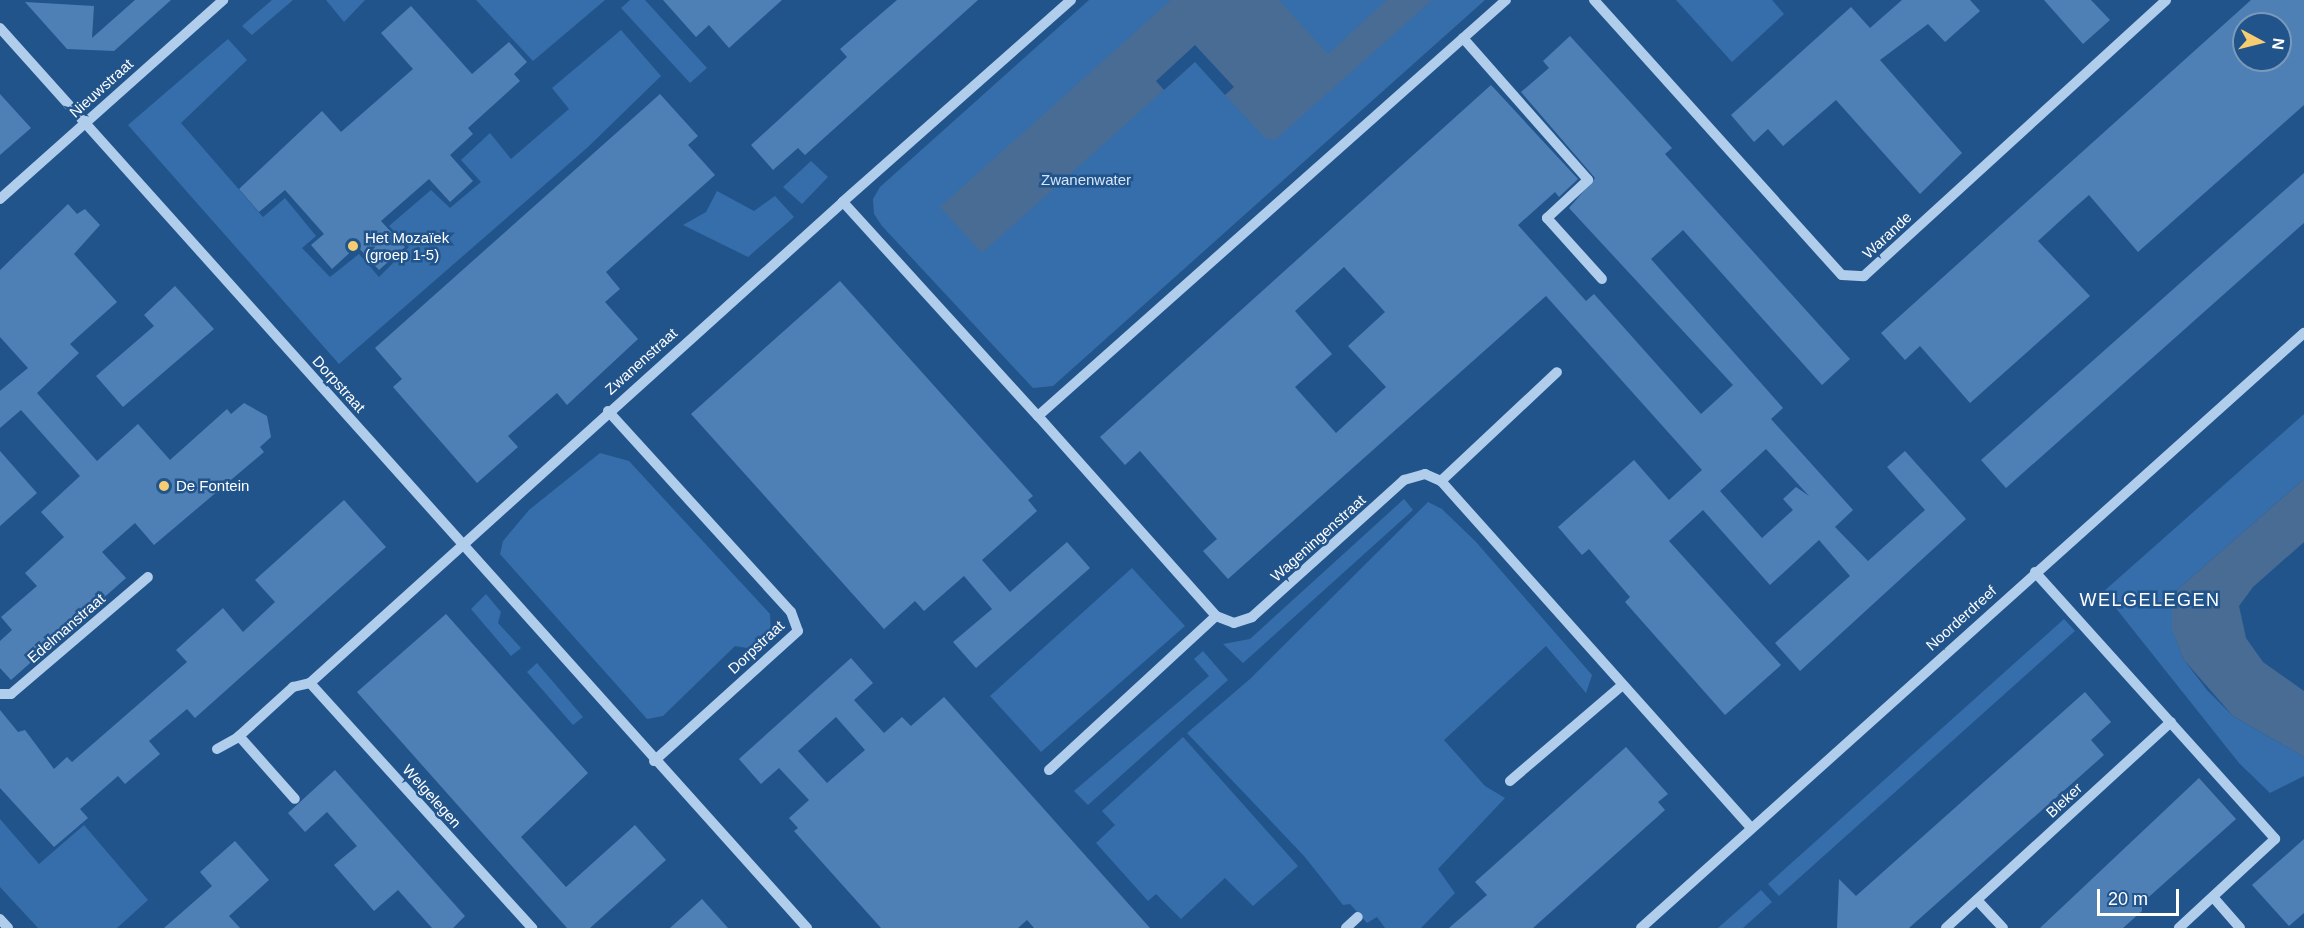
<!DOCTYPE html>
<meta charset="utf-8">
<style>
body{margin:0}
#map{position:relative;width:2304px;height:928px;overflow:hidden;background:#22548c;font-family:Arial,sans-serif}
div>[style]{position:absolute}
[style*='--x']{left:calc(var(--x)*1px);top:calc(var(--y)*1px);width:calc(var(--w)*1px);rotate:calc(var(--a)*1deg)}
.green>*{inset:0;background:#356eaa}
.water>*{inset:0;background:#486c94}
.pier>*{inset:0;background:#22548c}
.building>*{inset:0;background:#4e80b6}
.minor>*{height:10px;margin:-5px;padding:0 5px;transform-origin:5px;border-radius:5px;background:#b0cdeb}
.dots>*{width:16px;height:16px;translate:-50% -50%;box-sizing:border-box;border:3px solid #22548c;border-radius:50%}
span{translate:-50% -50%;white-space:nowrap;text-align:center;line-height:1.15;-webkit-text-stroke:5px #22548c;paint-order:stroke}
.street-label{font-size:15px;color:#fff}
.park-label{font-size:15px;color:#d5e6f8}
.poi-label{font-size:15px;color:#fff}
.left{translate:0 -50%;text-align:left}
.quarter-label{font-size:18px;color:#fff;letter-spacing:1.5px}
.north{position:absolute;left:2232px;top:12px;width:60px;height:60px;box-sizing:border-box;background:#22548c;border:2px solid #7a98ba;border-radius:50%;rotate:97deg;font-size:16px;font-weight:700;line-height:24px;text-align:center;color:#fff}
.north::after{content:'';display:block;margin:auto;width:21px;height:27px;background:#f8cc71;clip-path:polygon(50% 0,100% 100%,50% 72%,0 100%)}
.scale{position:absolute;left:2097px;top:889px;width:82px;height:27px;box-sizing:border-box;border:3px solid #fff;border-top:0;padding-left:8px;font-size:18px;line-height:21px;white-space:nowrap;color:#fff;-webkit-text-stroke:4px #22548c;paint-order:stroke}
</style>
<div id="map">
<div class="green">
<i style="clip-path:polygon(272px 0,293px 0,252px 35px,242px 26px)"></i>
<i style="clip-path:polygon(326px 0,365px 0,344px 22px)"></i>
<i style="clip-path:polygon(476px 0,605px 0,533px 61px)"></i>
<i style="clip-path:polygon(630px 0,645px 0,707px 68px,690px 83px,621px 8px)"></i>
<i style="clip-path:polygon(1089px 0,1485px 0,1053px 386px,1033px 388px,882px 226px,874px 214px,873px 199px,880px 187px)"></i>
<i style="clip-path:polygon(1676px 0,1772px 0,1784px 14px,1732px 62px)"></i>
<i style="clip-path:polygon(621px 30px,661px 76px,588px 147px,339px 364px,128px 125px,228px 39px,247px 60px,181px 123px,263px 217px,285px 198px,316px 236px,302px 248px,330px 277px,359px 254px,379px 277px,409px 247px,389px 226px,431px 190px,450px 208px,481px 182px,461px 160px,490px 133px,511px 159px,569px 109px,552px 88px)"></i>
<i style="clip-path:polygon(811px 161px,828px 177px,802px 204px,783px 187px)"></i>
<i style="clip-path:polygon(717px 191px,754px 211px,775px 196px,794px 217px,748px 257px,683px 225px,706px 212px)"></i>
<i style="clip-path:polygon(2304px 414px,2304px 479px,2178px 589px,2172px 602px,2172px 629px,2184px 660px,2207px 690px,2233px 716px,2304px 757px,2304px 776px,2270px 793px,2239px 763px,2103px 592px)"></i>
<i style="clip-path:polygon(600px 453px,629px 461px,770px 614px,771px 631px,747px 648px,735px 646px,663px 716px,647px 719px,500px 554px,503px 541px,529px 510px)"></i>
<i style="clip-path:polygon(1404px 499px,1413px 510px,1243px 663px,1223px 644px,1250px 639px)"></i>
<i style="clip-path:polygon(1428px 502px,1442px 509px,1476px 542px,1592px 675px,1586px 693px,1546px 646px,1444px 740px,1485px 786px,1505px 798px,1438px 869px,1455px 893px,1421px 928px,1385px 928px,1377px 917px,1367px 923px,1350px 904px,1343px 905px,1304px 856px,1187px 733px,1250px 679px)"></i>
<i style="clip-path:polygon(1132px 568px,1185px 626px,1041px 752px,990px 696px)"></i>
<i style="clip-path:polygon(486px 594px,501px 612px,498px 623px,521px 648px,511px 656px,471px 609px)"></i>
<i style="clip-path:polygon(2064px 619px,2075px 631px,1779px 896px,1768px 884px)"></i>
<i style="clip-path:polygon(1203px 651px,1228px 680px,1088px 805px,1074px 791px,1209px 676px,1194px 659px)"></i>
<i style="clip-path:polygon(537px 663px,583px 717px,573px 725px,527px 672px)"></i>
<i style="clip-path:polygon(1183px 737px,1298px 866px,1253px 906px,1225px 878px,1181px 919px,1156px 894px,1148px 901px,1096px 843px,1115px 825px,1102px 811px)"></i>
<i style="clip-path:polygon(0 819px,39px 864px,84px 825px,148px 900px,117px 928px,38px 928px,0 887px)"></i>
<i style="clip-path:polygon(1761px 890px,1772px 902px,1743px 928px,1718px 928px)"></i>
</div>
<div class="water">
<i style="clip-path:polygon(1171px 0,1279px 0,1328px 54px,1387px 0,1432px 0,1275px 140px,1265px 138px,1195px 62px,982px 253px,940px 207px)"></i>
<i style="clip-path:polygon(2304px 479px,2304px 542px,2253px 587px,2239px 606px,2246px 638px,2263px 662px,2304px 691px,2304px 757px,2233px 716px,2184px 660px,2172px 630px,2172px 602px,2178px 589px)"></i>
</div>
<div class="pier">
<i style="clip-path:polygon(1195px 45px,1234px 87px,1225px 95px,1195px 62px,1164px 90px,1156px 81px)"></i>
</div>
<div class="building">
<i style="clip-path:polygon(135px 0,171px 0,114px 51px,67px 49px,25px 2px,94px 6px,92px 38px)"></i>
<i style="clip-path:polygon(663px 0,782px 0,729px 48px,709px 25px,696px 37px)"></i>
<i style="clip-path:polygon(897px 0,978px 0,805px 155px,798px 148px,773px 170px,751px 145px,847px 57px,840px 49px)"></i>
<i style="clip-path:polygon(1902px 0,1970px 0,1980px 11px,1945px 42px,1928px 24px,1880px 60px,1962px 153px,1920px 194px,1836px 100px,1783px 146px,1768px 129px,1754px 142px,1731px 115px,1851px 7px,1870px 28px)"></i>
<i style="clip-path:polygon(2044px 0,2091px 0,2110px 20px,2083px 44px)"></i>
<i style="clip-path:polygon(evenodd,2251px 0,2304px 0,2304px 105px,2138px 252px,2089px 195px,2073px 209px,2038px 241px,2090px 296px,1970px 403px,1920px 346px,1905px 360px,1881px 333px,2251px 0,2244px 24px,2280px 24px,2280px 60px,2244px 60px,2244px 24px)"></i>
<i style="clip-path:polygon(411px 6px,472px 74px,509px 42px,527px 62px,514px 74px,520px 81px,468px 128px,473px 134px,450px 155px,473px 181px,450px 202px,429px 179px,381px 221px,405px 247px,379px 270px,357px 246px,332px 269px,311px 245px,324px 234px,285px 190px,259px 212px,239px 189px,322px 111px,341px 132px,413px 69px,381px 33px)"></i>
<i style="clip-path:polygon(evenodd,1570px 36px,1672px 148px,1665px 154px,1850px 359px,1822px 385px,1683px 230px,1651px 259px,1783px 408px,1771px 419px,1853px 510px,1835px 527px,1868px 561px,1925px 510px,1887px 467px,1905px 451px,1966px 519px,1800px 671px,1775px 643px,1850px 576px,1819px 540px,1770px 585px,1703px 510px,1669px 541px,1781px 665px,1725px 715px,1625px 602px,1630px 597px,1589px 549px,1582px 555px,1558px 527px,1634px 460px,1669px 500px,1702px 470px,1546px 296px,1228px 579px,1203px 551px,1217px 539px,1140px 451px,1125px 465px,1100px 437px,1491px 85px,1578px 179px,1559px 197px,1555px 192px,1518px 225px,1586px 301px,1594px 294px,1701px 414px,1733px 385px,1569px 208px,1595px 178px,1521px 92px,1549px 68px,1543px 61px,1570px 36px,1344px 267px,1385px 312px,1348px 346px,1386px 387px,1336px 433px,1295px 387px,1332px 354px,1295px 311px,1344px 267px,1570px 36px,1766px 449px,1809px 496px,1796px 487px,1783px 499px,1793px 510px,1762px 538px,1720px 491px,1766px 449px)"></i>
<i style="clip-path:polygon(0 94px,31px 128px,0 155px)"></i>
<i style="clip-path:polygon(660px 94px,698px 136px,688px 145px,715px 175px,606px 272px,620px 289px,605px 302px,638px 339px,567px 405px,557px 393px,508px 436px,518px 447px,477px 483px,393px 387px,402px 379px,375px 348px)"></i>
<i style="clip-path:polygon(2304px 173px,2304px 223px,2006px 488px,1981px 460px)"></i>
<i style="clip-path:polygon(68px 204px,77px 214px,85px 209px,100px 225px,74px 254px,117px 302px,70px 344px,79px 353px,37px 393px,97px 461px,138px 424px,170px 460px,227px 409px,231px 414px,244px 403px,267px 416px,271px 437px,260px 447px,264px 452px,154px 545px,135px 523px,102px 552px,126px 578px,11px 680px,0 668px,0 641px,12px 630px,1px 617px,37px 586px,25px 573px,64px 537px,41px 512px,80px 476px,21px 410px,0 428px,0 391px,28px 368px,0 337px,0 270px)"></i>
<i style="clip-path:polygon(840px 281px,1033px 496px,1028px 500px,1037px 511px,982px 560px,1010px 592px,1067px 542px,1090px 568px,976px 668px,953px 642px,992px 609px,964px 576px,924px 611px,915px 601px,884px 629px,691px 414px)"></i>
<i style="clip-path:polygon(175px 286px,214px 329px,123px 407px,96px 376px,154px 326px,144px 315px)"></i>
<i style="clip-path:polygon(0 451px,37px 493px,0 526px)"></i>
<i style="clip-path:polygon(344px 500px,386px 547px,195px 718px,187px 709px,149px 741px,160px 754px,125px 784px,118px 776px,80px 809px,88px 818px,54px 847px,0 788px,0 710px,18px 732px,25px 730px,54px 769px,67px 757px,72px 762px,187px 662px,176px 650px,223px 608px,243px 632px,275px 602px,255px 580px)"></i>
<i style="clip-path:polygon(446px 614px,588px 773px,521px 837px,566px 887px,635px 825px,666px 860px,590px 928px,567px 928px,357px 692px)"></i>
<i style="clip-path:polygon(evenodd,851px 658px,873px 683px,854px 700px,884px 733px,902px 717px,911px 726px,944px 697px,1150px 928px,1034px 928px,1027px 920px,1018px 928px,881px 928px,794px 831px,798px 828px,789px 818px,809px 800px,779px 768px,761px 784px,739px 759px,851px 658px,836px 717px,865px 750px,827px 783px,798px 751px,836px 717px)"></i>
<i style="clip-path:polygon(2085px 692px,2111px 722px,2091px 740px,2104px 755px,1909px 928px,1837px 928px,1839px 879px,1856px 896px)"></i>
<i style="clip-path:polygon(1626px 747px,1668px 794px,1658px 802px,1665px 810px,1533px 928px,1449px 928px,1487px 895px,1475px 882px)"></i>
<i style="clip-path:polygon(335px 770px,465px 916px,453px 928px,432px 928px,398px 890px,374px 911px,334px 865px,357px 846px,327px 812px,305px 832px,288px 813px)"></i>
<i style="clip-path:polygon(2199px 778px,2236px 819px,2142px 903px,2142px 911px,2123px 928px,2040px 928px)"></i>
<i style="clip-path:polygon(2304px 839px,2304px 913px,2289px 926px,2252px 885px)"></i>
<i style="clip-path:polygon(235px 841px,269px 880px,229px 916px,240px 928px,164px 928px,212px 886px,200px 872px)"></i>
<i style="clip-path:polygon(702px 899px,728px 928px,670px 928px)"></i>
</div>
<div class="minor">
<i style="--x:1071;--y:0;--w:305;--a:138.5"></i>
<i style="--x:843;--y:202;--w:290;--a:47.7"></i>
<i style="--x:1038;--y:416;--w:626;--a:-41.63"></i>
<i style="--x:1594;--y:0;--w:370;--a:48"></i>
<i style="--x:1842;--y:275;--w:22;--a:3"></i>
<i style="--x:1864;--y:276;--w:409;--a:-42.4"></i>
<i style="--x:0;--y:28;--w:1209;--a:48.12"></i>
<i style="--x:1463;--y:38;--w:189;--a:48.6"></i>
<i style="--x:1588;--y:180;--w:56;--a:137.2"></i>
<i style="--x:1547;--y:218;--w:82;--a:48"></i>
<i style="--x:0;--y:199;--w:299;--a:-41.7"></i>
<i style="--x:608;--y:411;--w:272;--a:47.7"></i>
<i style="--x:791;--y:612;--w:20;--a:70"></i>
<i style="--x:798;--y:631;--w:194;--a:137.9"></i>
<i style="--x:1038;--y:416;--w:268;--a:48.3"></i>
<i style="--x:1216;--y:616;--w:19;--a:21"></i>
<i style="--x:1234;--y:623;--w:19;--a:-18"></i>
<i style="--x:1252;--y:617;--w:205;--a:-42"></i>
<i style="--x:1404;--y:480;--w:22;--a:-16"></i>
<i style="--x:1425;--y:474;--w:17;--a:24"></i>
<i style="--x:1441;--y:481;--w:465;--a:48.2"></i>
<i style="--x:1441;--y:481;--w:159;--a:-43.2"></i>
<i style="--x:2035;--y:572;--w:359;--a:48"></i>
<i style="--x:2275;--y:839;--w:131;--a:137.2"></i>
<i style="--x:310;--y:683;--w:331;--a:47.8"></i>
<i style="--x:0;--y:694;--w:11;--a:0"></i>
<i style="--x:11;--y:694;--w:180;--a:-40.5"></i>
<i style="--x:239;--y:736;--w:84;--a:48.4"></i>
<i style="--x:217;--y:749;--w:23;--a:-29"></i>
<i style="--x:237;--y:738;--w:76;--a:-42.3"></i>
<i style="--x:293;--y:687;--w:17;--a:-13"></i>
<i style="--x:310;--y:683;--w:718;--a:-42.06"></i>
<i style="--x:1049;--y:770;--w:227;--a:-42.7"></i>
<i style="--x:1510;--y:781;--w:145;--a:-40.5"></i>
<i style="--x:2213;--y:897;--w:41;--a:48.9"></i>
<i style="--x:1977;--y:900;--w:38;--a:47"></i>
<i style="--x:0;--y:919;--w:12;--a:48"></i>
<i style="--x:1346;--y:928;--w:16;--a:-43"></i>
<i style="--x:1641;--y:928;--w:891;--a:-41.91"></i>
<i style="--x:1946;--y:928;--w:305;--a:-42.5"></i>
</div>
<div class="dots">
<i style="left:353px;top:246px;background:#f8cc71"></i>
<i style="left:164px;top:486px;background:#f8cc71"></i>
</div>
<div class="street-label">
<span style="left:101px;top:88px;rotate:-42deg">Nieuwstraat</span>
<span style="left:1887px;top:235px;rotate:-43deg">Warande</span>
<span style="left:641px;top:361px;rotate:-42deg">Zwanenstraat</span>
<span style="left:339px;top:384px;rotate:48deg">Dorpstraat</span>
<span style="left:1318px;top:538px;rotate:-42deg">Wageningenstraat</span>
<span style="left:1961px;top:618px;rotate:-42deg">Noorderdreef</span>
<span style="left:66px;top:628px;rotate:-41deg">Edelmanstraat</span>
<span style="left:756px;top:647px;rotate:-43deg">Dorpstraat</span>
<span style="left:432px;top:796px;rotate:48deg">Welgelegen</span>
<span style="left:2064px;top:800px;rotate:-43deg">Bleker</span>
</div>
<div class="park-label">
<span style="left:1086px;top:180px">Zwanenwater</span>
</div>
<div class="poi-label">
<span class="left" style="left:365px;top:246px">Het Mozaïek<br>(groep 1-5)</span>
<span class="left" style="left:176px;top:486px">De Fontein</span>
</div>
<div class="quarter-label">
<span style="left:2150px;top:600px">WELGELEGEN</span>
</div>
<div class="north">N</div>
<div class="scale">20 m</div>
</div>
